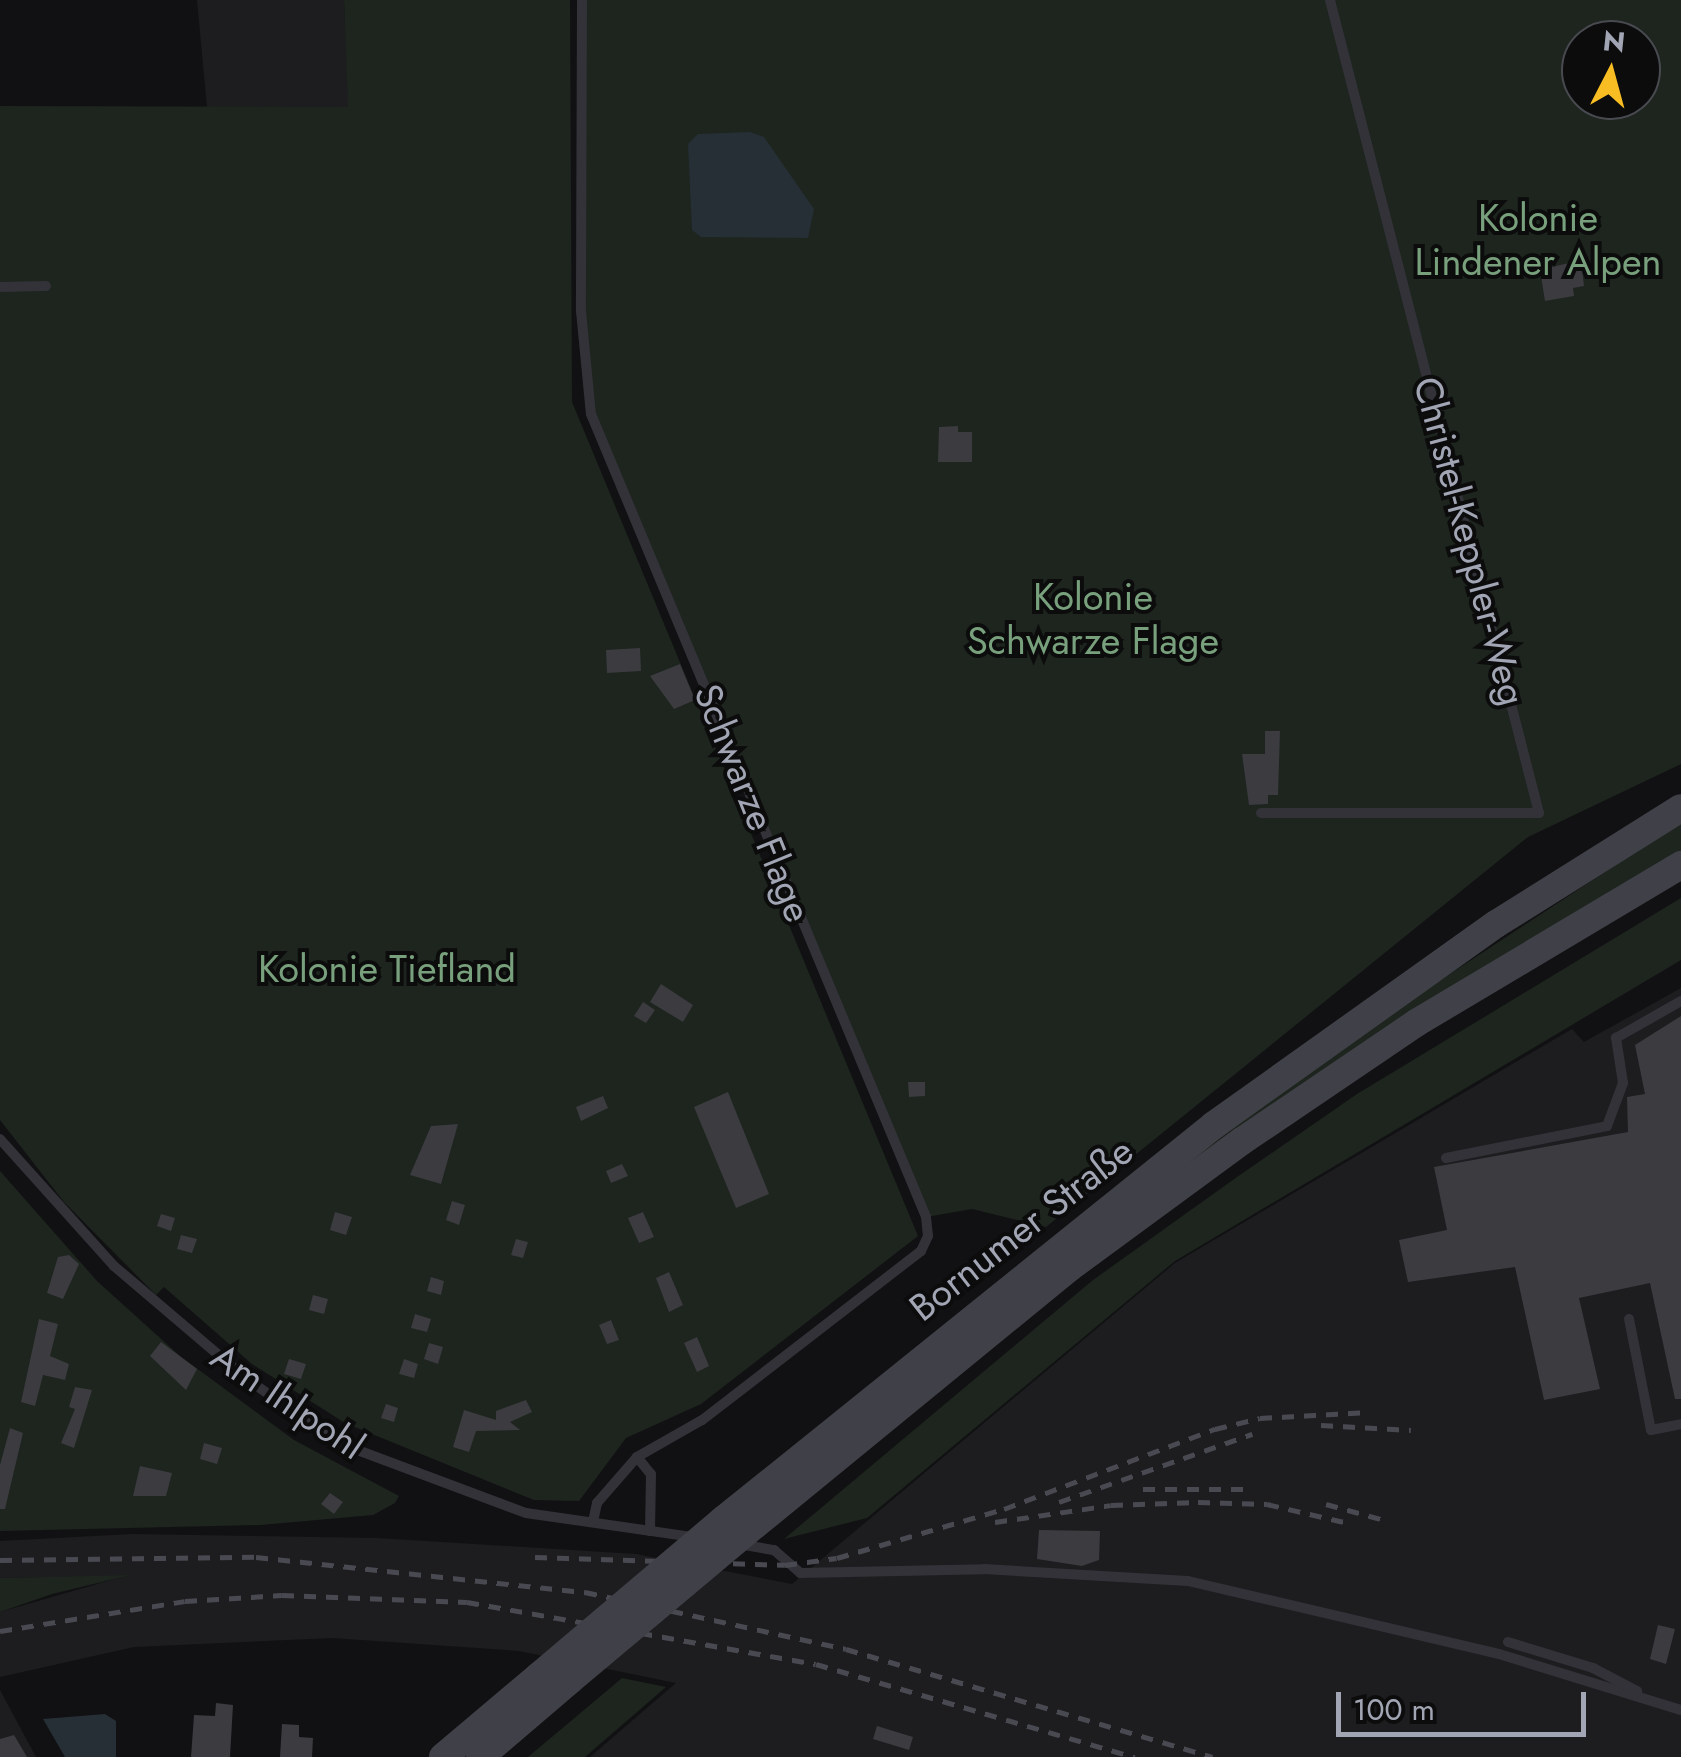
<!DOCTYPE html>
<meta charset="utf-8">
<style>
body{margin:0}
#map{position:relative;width:1681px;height:1757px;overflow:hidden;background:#111113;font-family:Jost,sans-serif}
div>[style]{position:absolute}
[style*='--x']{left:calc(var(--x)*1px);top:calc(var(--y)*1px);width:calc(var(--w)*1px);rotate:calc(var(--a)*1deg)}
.built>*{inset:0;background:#1d1d20}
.green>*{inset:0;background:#1d251e}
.water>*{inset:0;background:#272f36}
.building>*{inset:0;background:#3b3b40}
.lane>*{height:10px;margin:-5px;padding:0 5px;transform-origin:5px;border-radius:5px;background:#323238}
.secondary>*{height:28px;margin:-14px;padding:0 14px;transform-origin:14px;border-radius:14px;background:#404148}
.rail>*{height:5px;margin-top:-2.5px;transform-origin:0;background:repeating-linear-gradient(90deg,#494a51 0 12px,transparent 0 22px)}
.secondary-bridge>*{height:28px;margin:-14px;padding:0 14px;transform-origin:14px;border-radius:14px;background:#404148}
span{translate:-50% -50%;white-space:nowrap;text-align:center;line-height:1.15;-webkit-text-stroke:8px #0c0c0d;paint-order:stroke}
.park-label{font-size:38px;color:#78a07c}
.street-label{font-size:38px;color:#a2a6b4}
.north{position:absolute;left:1561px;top:20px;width:100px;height:100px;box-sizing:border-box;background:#0c0c0d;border:2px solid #484a50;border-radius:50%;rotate:6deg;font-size:28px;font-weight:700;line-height:40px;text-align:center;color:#a2a6b4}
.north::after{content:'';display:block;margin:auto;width:35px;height:45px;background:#f8bd23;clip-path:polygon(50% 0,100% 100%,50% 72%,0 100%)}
.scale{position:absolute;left:1336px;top:1692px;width:250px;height:45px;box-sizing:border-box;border:5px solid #a2a6b4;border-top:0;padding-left:12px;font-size:30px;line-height:35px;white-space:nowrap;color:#a2a6b4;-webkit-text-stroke:8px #0c0c0d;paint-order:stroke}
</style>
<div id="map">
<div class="built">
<i style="clip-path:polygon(197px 0,344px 0,349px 107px,207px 107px)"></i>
<i style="clip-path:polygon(1681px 988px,1681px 1757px,590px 1757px,676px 1683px,519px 1651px,332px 1638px,134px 1647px,0 1677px,0 1612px,125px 1576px,0 1578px,0 1541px,132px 1534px,377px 1538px,636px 1554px,792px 1584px,1175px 1263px,1572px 1029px,1584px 1042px)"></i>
<i style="clip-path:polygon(0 1690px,36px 1757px,0 1757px)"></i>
</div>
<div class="green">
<i style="clip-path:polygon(344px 0,570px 0,572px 402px,918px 1236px,701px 1404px,626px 1438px,579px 1501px,534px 1500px,345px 1423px,252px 1364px,164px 1287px,156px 1295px,64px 1202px,0 1120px,0 106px,348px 107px)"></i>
<i style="clip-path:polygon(evenodd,586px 0,1681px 0,1681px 764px,1528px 837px,1046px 1227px,972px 1209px,926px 1217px,586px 392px,586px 0,1581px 40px,1641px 40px,1641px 100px,1581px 100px,1581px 40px)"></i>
<i style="clip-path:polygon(1681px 822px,1681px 854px,1444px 992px,1098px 1231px,1307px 1068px)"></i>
<i style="clip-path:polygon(1681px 898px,1681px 960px,1175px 1261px,867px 1518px,784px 1539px,1093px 1280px,1237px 1177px,1357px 1094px)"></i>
<i style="clip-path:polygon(0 1171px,97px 1281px,180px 1356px,294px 1440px,399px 1496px,395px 1503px,373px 1515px,261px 1525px,0 1531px)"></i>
<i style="clip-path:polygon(131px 1575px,52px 1594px,0 1612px,0 1578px)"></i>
<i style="clip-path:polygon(622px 1678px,666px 1687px,585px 1757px,528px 1757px)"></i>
</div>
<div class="water">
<i style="clip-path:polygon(750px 132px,764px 137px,814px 209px,808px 238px,701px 237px,692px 230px,688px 144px,698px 134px)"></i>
<i style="clip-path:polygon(105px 1714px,116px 1721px,116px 1757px,65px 1757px,43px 1719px)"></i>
</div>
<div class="building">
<i style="clip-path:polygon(1581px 260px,1584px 286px,1573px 288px,1574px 296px,1545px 301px,1540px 270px)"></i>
<i style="clip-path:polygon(958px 426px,958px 432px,972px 432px,972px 462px,938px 462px,939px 427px)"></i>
<i style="clip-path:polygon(640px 648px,641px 671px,607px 673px,606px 650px)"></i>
<i style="clip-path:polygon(680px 664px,695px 700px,674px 709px,650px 676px)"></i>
<i style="clip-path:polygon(1265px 731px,1280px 731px,1278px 795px,1268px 795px,1268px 804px,1249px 805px,1242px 754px,1265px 754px)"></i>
<i style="clip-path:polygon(661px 984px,693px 1005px,683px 1022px,650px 1002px)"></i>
<i style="clip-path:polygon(643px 1002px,655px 1010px,646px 1023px,634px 1016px)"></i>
<i style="clip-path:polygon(1681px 1016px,1681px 1399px,1675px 1399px,1650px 1283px,1579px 1298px,1600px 1389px,1544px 1400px,1515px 1267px,1408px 1282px,1399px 1240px,1447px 1230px,1434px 1167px,1628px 1132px,1627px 1097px,1645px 1094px,1635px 1045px)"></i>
<i style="clip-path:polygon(908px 1082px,925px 1082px,925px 1096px,909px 1097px)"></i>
<i style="clip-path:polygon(728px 1092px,769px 1194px,736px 1208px,694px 1107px)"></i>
<i style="clip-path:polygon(603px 1096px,608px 1108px,581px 1121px,576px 1107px)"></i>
<i style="clip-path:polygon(458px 1124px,441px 1184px,410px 1175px,431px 1126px)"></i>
<i style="clip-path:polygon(622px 1164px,628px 1176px,611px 1183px,606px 1171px)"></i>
<i style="clip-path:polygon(452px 1201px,465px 1205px,459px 1225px,446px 1220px)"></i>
<i style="clip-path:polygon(335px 1212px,352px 1217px,346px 1235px,330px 1230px)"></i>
<i style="clip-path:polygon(643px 1212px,654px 1237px,639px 1243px,628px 1218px)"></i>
<i style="clip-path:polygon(161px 1214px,175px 1218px,171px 1231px,157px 1226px)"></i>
<i style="clip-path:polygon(181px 1235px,197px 1239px,192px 1253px,177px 1249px)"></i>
<i style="clip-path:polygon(516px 1239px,528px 1242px,523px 1258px,511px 1255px)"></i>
<i style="clip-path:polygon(69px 1255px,79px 1264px,63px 1299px,47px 1293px,58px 1257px)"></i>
<i style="clip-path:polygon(669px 1272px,683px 1305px,669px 1312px,656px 1278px)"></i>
<i style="clip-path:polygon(431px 1277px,444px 1281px,441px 1295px,427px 1291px)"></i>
<i style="clip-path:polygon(313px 1295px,328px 1299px,324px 1314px,309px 1310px)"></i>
<i style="clip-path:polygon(415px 1314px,431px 1319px,427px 1332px,411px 1328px)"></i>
<i style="clip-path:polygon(39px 1319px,58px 1324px,50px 1356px,69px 1364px,65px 1380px,43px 1375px,35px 1406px,21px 1402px)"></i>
<i style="clip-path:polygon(611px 1320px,619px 1340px,607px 1344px,599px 1325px)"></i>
<i style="clip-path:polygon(697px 1337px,709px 1366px,697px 1372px,684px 1343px)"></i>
<i style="clip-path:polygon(161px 1342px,197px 1369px,186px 1390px,150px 1356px)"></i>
<i style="clip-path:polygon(429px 1343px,443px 1347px,438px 1364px,424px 1359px)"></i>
<i style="clip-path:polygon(289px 1359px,306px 1364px,301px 1379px,284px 1374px)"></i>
<i style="clip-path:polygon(404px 1359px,418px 1364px,414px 1378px,399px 1374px)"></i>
<i style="clip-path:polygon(75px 1387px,92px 1390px,74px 1448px,61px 1443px,75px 1409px,69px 1407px)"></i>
<i style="clip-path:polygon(526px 1400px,532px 1412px,510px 1422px,520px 1430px,476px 1431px,469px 1452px,453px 1447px,464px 1410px,496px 1420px,496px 1411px)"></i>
<i style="clip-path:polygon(386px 1404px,398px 1408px,394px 1422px,381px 1418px)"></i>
<i style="clip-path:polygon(10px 1428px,23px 1433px,5px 1509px,0 1509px,0 1465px)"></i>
<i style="clip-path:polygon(204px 1443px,222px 1448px,217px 1464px,200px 1459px)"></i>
<i style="clip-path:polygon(140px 1466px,172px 1473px,166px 1496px,133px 1496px)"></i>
<i style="clip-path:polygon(330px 1493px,343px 1502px,334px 1514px,321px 1504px)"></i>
<i style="clip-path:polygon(1039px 1530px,1100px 1531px,1099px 1560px,1082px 1566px,1037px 1559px)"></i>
<i style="clip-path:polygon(1658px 1625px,1675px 1629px,1666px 1664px,1650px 1659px)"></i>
<i style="clip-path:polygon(216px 1703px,233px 1705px,230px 1757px,191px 1757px,194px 1715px,215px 1716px)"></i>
<i style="clip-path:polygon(282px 1724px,299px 1725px,299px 1737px,313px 1738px,312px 1757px,280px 1757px)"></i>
<i style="clip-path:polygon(877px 1726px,913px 1737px,909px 1750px,873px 1739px)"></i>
<i style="clip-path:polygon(14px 1735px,27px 1757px,0 1757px,0 1739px)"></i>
</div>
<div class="lane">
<i style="--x:582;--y:0;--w:311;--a:90.2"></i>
<i style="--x:581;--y:311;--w:103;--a:84.5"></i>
<i style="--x:591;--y:414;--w:870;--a:67.35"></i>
<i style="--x:926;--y:1217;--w:19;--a:84"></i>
<i style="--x:928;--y:1236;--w:17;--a:115"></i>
<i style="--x:921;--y:1251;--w:277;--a:142.3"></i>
<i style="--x:702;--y:1420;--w:75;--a:150.4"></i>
<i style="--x:637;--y:1457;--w:61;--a:131"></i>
<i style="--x:597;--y:1503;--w:19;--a:102"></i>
<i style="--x:0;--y:287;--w:46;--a:-1.2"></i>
<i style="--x:1261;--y:813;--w:278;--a:0"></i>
<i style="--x:1539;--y:813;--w:839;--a:-104.42"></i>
<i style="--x:0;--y:1139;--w:171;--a:48.1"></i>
<i style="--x:114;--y:1266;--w:175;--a:40.4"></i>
<i style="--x:247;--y:1379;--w:109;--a:35.3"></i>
<i style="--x:336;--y:1442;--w:203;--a:20.5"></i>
<i style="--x:526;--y:1513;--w:169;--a:8.2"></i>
<i style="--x:1446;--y:1158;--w:164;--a:-11.2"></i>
<i style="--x:1607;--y:1126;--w:46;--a:-69.6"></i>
<i style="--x:1623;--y:1083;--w:46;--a:-98.8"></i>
<i style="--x:1616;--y:1038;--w:75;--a:-29.6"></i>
<i style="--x:1629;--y:1319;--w:113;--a:78.8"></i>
<i style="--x:1651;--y:1430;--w:31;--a:-11"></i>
<i style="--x:637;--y:1457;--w:22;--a:51"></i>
<i style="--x:651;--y:1474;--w:57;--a:91"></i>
<i style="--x:739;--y:1544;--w:36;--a:10"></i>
<i style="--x:774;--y:1550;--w:35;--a:41"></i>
<i style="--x:800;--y:1573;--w:184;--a:-1.2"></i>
<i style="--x:984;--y:1569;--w:204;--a:3.4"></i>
<i style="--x:1188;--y:1581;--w:319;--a:13.2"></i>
<i style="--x:1499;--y:1654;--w:190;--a:17.1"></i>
<i style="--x:1508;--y:1642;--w:89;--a:17"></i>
<i style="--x:1593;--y:1668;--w:50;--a:27.6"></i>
</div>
<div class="secondary">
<i style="--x:723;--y:1520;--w:630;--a:-38.82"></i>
<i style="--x:1214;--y:1125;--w:346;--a:-35.5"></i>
<i style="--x:1496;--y:924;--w:218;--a:-32.1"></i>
<i style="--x:755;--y:1525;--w:406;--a:-39.3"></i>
<i style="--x:1069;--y:1268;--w:215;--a:-36.3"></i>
<i style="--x:1242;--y:1141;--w:210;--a:-34.1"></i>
<i style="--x:1416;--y:1023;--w:309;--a:-30.8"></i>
<i style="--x:443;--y:1757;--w:126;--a:-40.2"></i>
<i style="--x:480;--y:1757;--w:118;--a:-40.5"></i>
</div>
<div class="rail">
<i style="--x:1321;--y:1425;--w:90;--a:3.2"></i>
<i style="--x:1143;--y:1489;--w:100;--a:0"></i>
<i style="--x:1059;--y:1502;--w:205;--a:-19.4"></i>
<i style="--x:1326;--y:1504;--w:60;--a:15.4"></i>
<i style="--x:995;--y:1522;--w:117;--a:-8.3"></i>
<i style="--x:1111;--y:1505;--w:87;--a:-2"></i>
<i style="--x:1198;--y:1502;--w:69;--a:1.7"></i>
<i style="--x:1267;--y:1504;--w:79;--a:13.2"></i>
<i style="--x:535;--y:1557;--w:250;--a:1.8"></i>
<i style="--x:785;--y:1565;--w:52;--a:-7.7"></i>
<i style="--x:837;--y:1558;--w:174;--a:-16.4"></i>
<i style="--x:1004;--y:1509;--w:226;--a:-20.8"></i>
<i style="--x:1215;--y:1429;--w:46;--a:-13.7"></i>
<i style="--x:1260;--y:1418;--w:109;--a:-3.2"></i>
<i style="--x:0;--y:1560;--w:256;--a:-0.7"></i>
<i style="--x:256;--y:1557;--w:331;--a:6.1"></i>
<i style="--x:585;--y:1592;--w:267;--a:12.3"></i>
<i style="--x:846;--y:1649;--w:382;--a:16.4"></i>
<i style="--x:0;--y:1631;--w:187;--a:-9.2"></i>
<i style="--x:185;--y:1601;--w:97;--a:-3.5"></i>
<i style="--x:282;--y:1595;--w:185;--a:2.2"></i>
<i style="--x:467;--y:1602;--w:354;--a:10.1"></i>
<i style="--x:816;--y:1664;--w:332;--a:16.3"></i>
</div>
<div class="secondary-bridge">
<i style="--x:539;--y:1676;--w:241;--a:-40.3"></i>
<i style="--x:570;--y:1680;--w:241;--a:-40"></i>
</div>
<div class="park-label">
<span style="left:1538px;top:240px">Kolonie<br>Lindener Alpen</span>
<span style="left:1093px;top:619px">Kolonie<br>Schwarze Flage</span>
<span style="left:387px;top:969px">Kolonie Tiefland</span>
</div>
<div class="street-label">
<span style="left:1470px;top:541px;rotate:75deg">Christel-Keppler-Weg</span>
<span style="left:753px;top:803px;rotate:68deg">Schwarze Flage</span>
<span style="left:1021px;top:1229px;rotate:-38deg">Bornumer Straße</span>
<span style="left:288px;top:1401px;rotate:34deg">Am Ihlpohl</span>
</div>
<div class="north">N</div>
<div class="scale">100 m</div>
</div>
